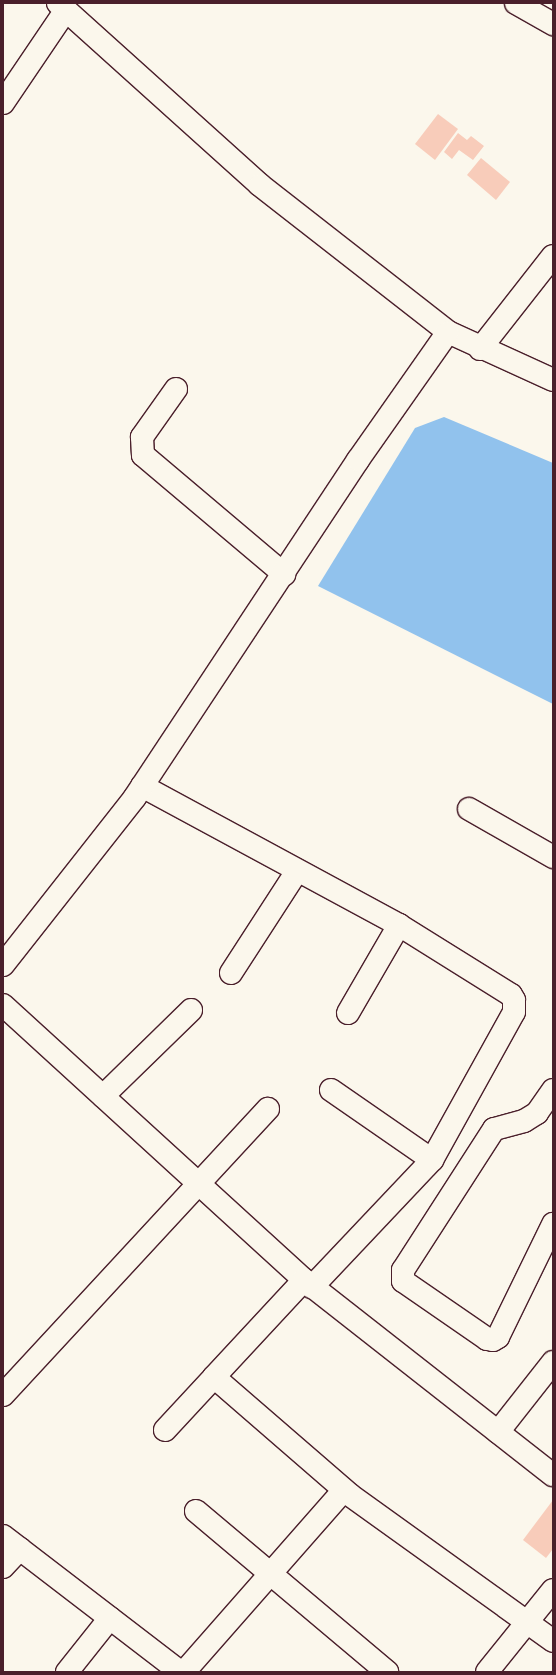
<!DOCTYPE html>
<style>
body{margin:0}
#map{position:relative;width:556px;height:1675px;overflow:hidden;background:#fbf7ec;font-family:Delius,sans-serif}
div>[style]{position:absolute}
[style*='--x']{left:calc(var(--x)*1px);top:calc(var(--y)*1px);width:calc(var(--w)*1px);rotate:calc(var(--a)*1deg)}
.water>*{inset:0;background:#91c2ed}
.building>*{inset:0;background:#f8ccba}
.roads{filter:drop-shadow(1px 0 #4a1f2b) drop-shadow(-1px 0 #4a1f2b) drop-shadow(0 1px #4a1f2b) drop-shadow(0 -1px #4a1f2b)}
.minor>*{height:22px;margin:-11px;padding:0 11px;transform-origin:11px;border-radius:11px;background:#fbf7ec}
.tertiary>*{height:22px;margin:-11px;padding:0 11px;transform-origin:11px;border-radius:11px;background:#fbf7ec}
span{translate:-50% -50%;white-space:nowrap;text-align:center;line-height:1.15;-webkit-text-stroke:3px #fbf7ec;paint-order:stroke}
.frame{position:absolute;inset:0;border:4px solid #4a1f2b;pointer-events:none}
</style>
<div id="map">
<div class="water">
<div style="clip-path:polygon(444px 417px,553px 463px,553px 704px,318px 586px,415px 428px)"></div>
</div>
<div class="building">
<div style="clip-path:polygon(438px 114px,458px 129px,435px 160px,415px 144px)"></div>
<div style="clip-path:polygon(458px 133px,467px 140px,471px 136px,484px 146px,473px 160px,459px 150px,452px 159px,444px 152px)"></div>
<div style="clip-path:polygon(481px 158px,510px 182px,496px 200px,467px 175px)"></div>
<div style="clip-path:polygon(553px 1500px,553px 1549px,546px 1558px,523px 1540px)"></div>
</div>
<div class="roads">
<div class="minor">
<div style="--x:58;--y:3;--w:272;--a:42"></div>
<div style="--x:260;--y:185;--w:239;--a:38"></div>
<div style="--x:448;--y:332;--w:115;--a:24.6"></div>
<div style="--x:3;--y:103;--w:112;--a:-55.9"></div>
<div style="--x:480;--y:349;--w:118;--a:-51.9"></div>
<div style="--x:176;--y:389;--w:59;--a:125.3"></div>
<div style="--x:142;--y:437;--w:18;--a:87"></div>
<div style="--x:143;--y:455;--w:185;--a:40.2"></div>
<div style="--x:142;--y:786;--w:292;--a:28.4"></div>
<div style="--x:399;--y:925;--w:132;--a:32"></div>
<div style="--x:511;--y:995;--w:6;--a:59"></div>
<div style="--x:514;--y:1000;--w:12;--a:90"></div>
<div style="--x:514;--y:1012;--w:169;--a:119"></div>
<div style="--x:432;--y:1160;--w:175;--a:133.4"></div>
<div style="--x:469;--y:809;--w:97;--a:29.7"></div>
<div style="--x:3;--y:965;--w:214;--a:-51.8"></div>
<div style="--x:135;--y:797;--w:404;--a:-56.5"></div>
<div style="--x:358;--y:460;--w:156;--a:-54.9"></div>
<div style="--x:231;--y:973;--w:121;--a:-57.1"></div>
<div style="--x:3;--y:1005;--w:408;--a:42.4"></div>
<div style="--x:304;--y:1280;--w:316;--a:38.1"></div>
<div style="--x:348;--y:1013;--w:102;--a:-59.9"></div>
<div style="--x:331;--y:1090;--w:123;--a:34.7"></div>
<div style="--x:553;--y:1090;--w:28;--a:125"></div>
<div style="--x:537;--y:1113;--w:15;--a:148"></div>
<div style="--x:524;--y:1121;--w:31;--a:165"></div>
<div style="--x:494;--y:1129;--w:168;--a:122.8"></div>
<div style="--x:403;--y:1270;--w:11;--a:90"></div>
<div style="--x:403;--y:1281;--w:102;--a:34.6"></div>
<div style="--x:487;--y:1339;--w:6;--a:9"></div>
<div style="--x:493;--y:1340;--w:6;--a:-31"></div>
<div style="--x:498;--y:1337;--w:126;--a:-64"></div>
<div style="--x:103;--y:1096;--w:123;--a:-44.3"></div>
<div style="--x:304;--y:1280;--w:132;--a:132.9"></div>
<div style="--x:214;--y:1377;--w:180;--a:40.9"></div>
<div style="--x:350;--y:1495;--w:250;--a:35.7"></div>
<div style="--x:3;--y:1395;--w:390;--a:-47.2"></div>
<div style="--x:165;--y:1430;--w:72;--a:-47.2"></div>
<div style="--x:498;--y:1432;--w:89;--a:-51.8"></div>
<div style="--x:196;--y:1511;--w:250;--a:40.1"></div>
<div style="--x:3;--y:1536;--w:223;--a:37.5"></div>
<div style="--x:3;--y:1567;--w:25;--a:-47"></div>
<div style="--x:67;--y:1672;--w:69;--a:-51.5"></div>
<div style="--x:184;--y:1672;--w:242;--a:-48.7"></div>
<div style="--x:487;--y:1672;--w:105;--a:-51.2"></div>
</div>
<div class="tertiary">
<div style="--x:516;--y:3;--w:43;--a:29.6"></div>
</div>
</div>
<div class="frame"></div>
</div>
